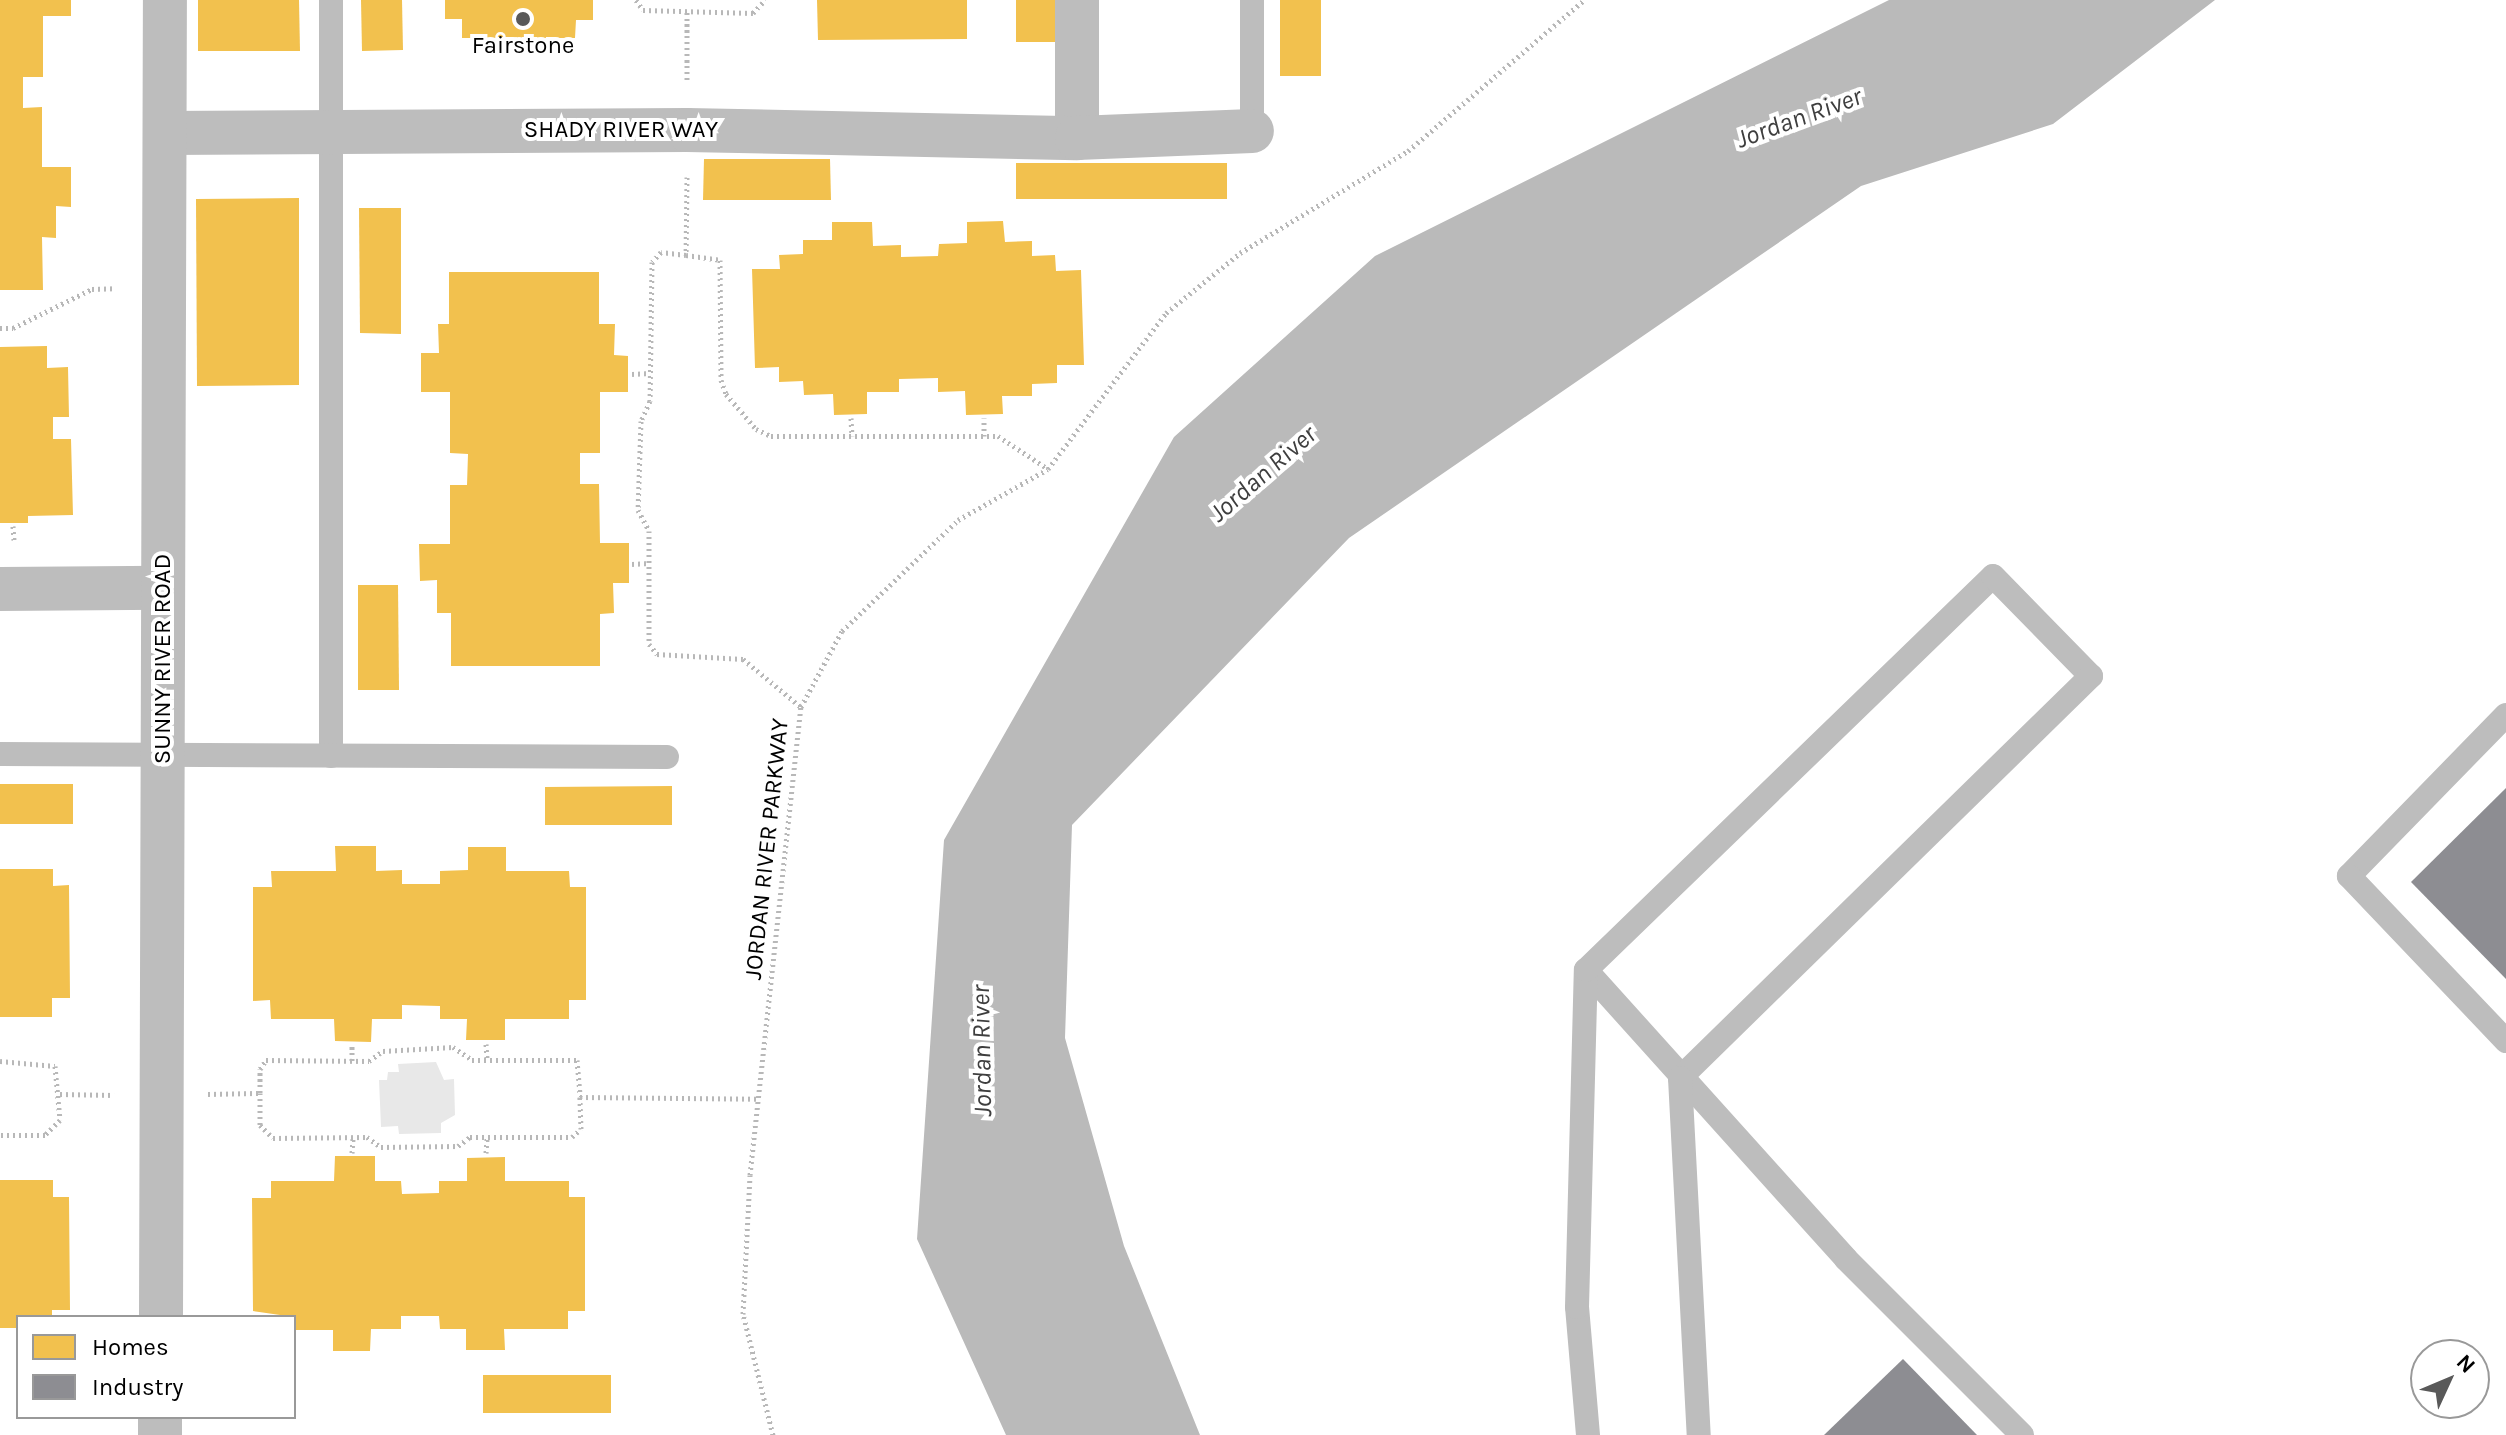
<!DOCTYPE html>
<style>
body{margin:0}
#map{position:relative;width:2506px;height:1435px;overflow:hidden;background:#fff;font-family:Karla,sans-serif}
div>[style]{position:absolute}
[style*='--x']{left:calc(var(--x)*1px);top:calc(var(--y)*1px);width:calc(var(--w)*1px);rotate:calc(var(--a)*1deg)}
.green>*{inset:0;background:#e8e8e8}
.water>*{inset:0;background:#bababa}
.homes>*{inset:0;background:#f2c14e}
.industry>*{inset:0;background:#8d8d92}
.path>*{height:5px;margin-top:-2.5px;transform-origin:0;background:repeating-linear-gradient(90deg,#b8b8b8 0 2px,transparent 0 6px)}
.lane>*{height:24px;margin:-12px;padding:0 12px;transform-origin:12px;border-radius:12px;background:#bdbdbd}
.street>*{height:44px;margin:-22px;padding:0 22px;transform-origin:22px;border-radius:22px;background:#bdbdbd}
.dots>*{width:22px;height:22px;translate:-50% -50%;box-sizing:border-box;border:4px solid #fff;border-radius:50%}
span{translate:-50% -50%;white-space:nowrap;text-align:center;line-height:1.15;-webkit-text-stroke:8px #fff;paint-order:stroke}
.poi-label{font-size:24px;color:#000}
.street-label{font-size:24px;color:#000}
.water-label{font-size:26px;color:#3e3e3e;font-style:italic}
.legend{position:absolute;left:16px;top:1315px;width:280px;height:104px;box-sizing:border-box;background:#fff;border:2px solid #999;margin:0;padding:10px 14px;list-style:none;font-size:24px;color:#000}
.legend li{display:flex;align-items:center;gap:16px;height:40px}
.legend b{width:40px;border:2px solid #999}
.north{position:absolute;left:2410px;top:1339px;width:80px;height:80px;box-sizing:border-box;background:#fff;border:2px solid #999;border-radius:50%;rotate:46deg;font-size:22px;font-weight:700;line-height:32px;text-align:center;color:#000}
.north::after{content:'';display:block;margin:auto;width:28px;height:36px;background:#595959;clip-path:polygon(50% 0,100% 100%,50% 72%,0 100%)}
</style>
<div id="map">
<div class="green">
<div style="clip-path:polygon(436px 1062px,444px 1080px,454px 1079px,455px 1115px,441px 1123px,441px 1133px,399px 1134px,398px 1126px,381px 1127px,379px 1080px,387px 1080px,388px 1072px,399px 1072px,398px 1064px)"></div>
</div>
<div class="water">
<div style="clip-path:polygon(1889px 0,2215px 0,2053px 124px,1861px 186px,1349px 538px,1072px 825px,1065px 1038px,1124px 1246px,1200px 1435px,1006px 1435px,917px 1239px,944px 840px,1174px 437px,1375px 256px)"></div>
</div>
<div class="homes">
<div style="clip-path:polygon(0 0,71px 0,71px 16px,43px 16px,43px 77px,23px 77px,23px 108px,42px 107px,42px 167px,71px 167px,71px 207px,56px 206px,56px 238px,42px 237px,43px 290px,0 290px)"></div>
<div style="clip-path:polygon(198px 0,299px 0,300px 51px,198px 51px)"></div>
<div style="clip-path:polygon(361px 0,402px 0,403px 50px,362px 51px)"></div>
<div style="clip-path:polygon(445px 0,593px 0,593px 20px,576px 20px,575px 38px,462px 38px,462px 19px,445px 19px)"></div>
<div style="clip-path:polygon(817px 0,967px 0,967px 39px,818px 40px)"></div>
<div style="clip-path:polygon(1016px 0,1055px 0,1056px 42px,1016px 42px)"></div>
<div style="clip-path:polygon(1280px 0,1321px 0,1321px 76px,1280px 76px)"></div>
<div style="clip-path:polygon(704px 159px,830px 159px,831px 200px,703px 200px)"></div>
<div style="clip-path:polygon(1016px 163px,1227px 163px,1227px 199px,1016px 199px)"></div>
<div style="clip-path:polygon(299px 198px,299px 385px,197px 386px,196px 199px)"></div>
<div style="clip-path:polygon(359px 208px,401px 208px,401px 334px,360px 333px)"></div>
<div style="clip-path:polygon(1003px 221px,1005px 242px,1032px 241px,1032px 256px,1055px 255px,1056px 271px,1081px 270px,1084px 365px,1057px 365px,1057px 383px,1032px 384px,1032px 396px,1002px 396px,1003px 414px,966px 415px,965px 391px,938px 392px,938px 378px,899px 379px,899px 392px,867px 392px,867px 414px,834px 415px,833px 394px,804px 395px,803px 381px,779px 382px,779px 367px,755px 368px,752px 269px,780px 269px,779px 255px,803px 254px,803px 240px,832px 240px,832px 222px,872px 222px,873px 246px,901px 245px,901px 257px,938px 256px,939px 244px,967px 243px,967px 222px)"></div>
<div style="clip-path:polygon(449px 272px,599px 272px,599px 324px,615px 324px,614px 355px,628px 356px,628px 392px,600px 392px,600px 453px,580px 453px,580px 484px,599px 484px,600px 543px,629px 543px,629px 583px,613px 583px,614px 613px,600px 614px,600px 666px,451px 666px,451px 613px,437px 613px,437px 580px,420px 581px,419px 544px,450px 544px,450px 485px,467px 485px,468px 454px,450px 453px,450px 392px,421px 392px,421px 353px,439px 353px,438px 324px,449px 324px)"></div>
<div style="clip-path:polygon(47px 346px,47px 368px,68px 367px,69px 417px,53px 417px,53px 439px,71px 439px,73px 515px,28px 516px,28px 523px,0 523px,0 347px)"></div>
<div style="clip-path:polygon(358px 585px,398px 585px,399px 690px,358px 690px)"></div>
<div style="clip-path:polygon(0 784px,73px 784px,73px 824px,0 824px)"></div>
<div style="clip-path:polygon(672px 786px,672px 825px,545px 825px,545px 787px)"></div>
<div style="clip-path:polygon(335px 846px,376px 846px,376px 871px,402px 870px,402px 884px,440px 884px,440px 871px,468px 870px,468px 847px,506px 847px,506px 871px,569px 871px,570px 887px,586px 887px,586px 1000px,569px 1000px,569px 1019px,505px 1019px,505px 1040px,466px 1040px,467px 1019px,440px 1019px,440px 1006px,402px 1005px,402px 1019px,372px 1019px,371px 1042px,335px 1041px,334px 1019px,271px 1019px,270px 1000px,253px 1001px,253px 887px,272px 887px,271px 871px,336px 871px)"></div>
<div style="clip-path:polygon(0 869px,53px 869px,53px 886px,69px 885px,70px 998px,52px 998px,52px 1017px,0 1017px)"></div>
<div style="clip-path:polygon(335px 1156px,375px 1156px,375px 1181px,401px 1181px,402px 1194px,439px 1193px,439px 1181px,467px 1181px,467px 1158px,505px 1157px,505px 1181px,569px 1181px,569px 1197px,585px 1197px,585px 1311px,568px 1311px,568px 1329px,504px 1329px,505px 1350px,466px 1350px,466px 1329px,440px 1329px,439px 1316px,401px 1316px,401px 1329px,371px 1329px,370px 1351px,333px 1351px,333px 1330px,294px 1330px,294px 1317px,253px 1311px,252px 1198px,271px 1198px,271px 1181px,334px 1181px)"></div>
<div style="clip-path:polygon(0 1180px,53px 1180px,53px 1197px,69px 1197px,70px 1310px,52px 1310px,52px 1317px,18px 1317px,18px 1328px,0 1328px)"></div>
<div style="clip-path:polygon(483px 1375px,611px 1375px,611px 1413px,483px 1413px)"></div>
</div>
<div class="industry">
<div style="clip-path:polygon(2506px 788px,2506px 979px,2411px 882px)"></div>
<div style="clip-path:polygon(1903px 1359px,1977px 1435px,1824px 1435px)"></div>
</div>
<div class="path">
<div style="--x:636;--y:0;--w:12;--a:55"></div>
<div style="--x:643;--y:10;--w:110;--a:1.6"></div>
<div style="--x:753;--y:13;--w:18;--a:-47"></div>
<div style="--x:687;--y:12;--w:71;--a:90"></div>
<div style="--x:687;--y:177;--w:78;--a:90.7"></div>
<div style="--x:686;--y:255;--w:25;--a:-173"></div>
<div style="--x:661;--y:252;--w:13;--a:132"></div>
<div style="--x:652;--y:262;--w:139;--a:90.8"></div>
<div style="--x:650;--y:401;--w:22;--a:114"></div>
<div style="--x:641;--y:421;--w:89;--a:91.9"></div>
<div style="--x:638;--y:510;--w:24;--a:62"></div>
<div style="--x:649;--y:531;--w:113;--a:90"></div>
<div style="--x:649;--y:644;--w:13;--a:51"></div>
<div style="--x:657;--y:654;--w:86;--a:3.3"></div>
<div style="--x:743;--y:659;--w:75;--a:39.6"></div>
<div style="--x:686;--y:255;--w:34;--a:8"></div>
<div style="--x:720;--y:260;--w:120;--a:89.5"></div>
<div style="--x:721;--y:380;--w:15;--a:70"></div>
<div style="--x:726;--y:394;--w:46;--a:49.4"></div>
<div style="--x:756;--y:429;--w:17;--a:25"></div>
<div style="--x:771;--y:436;--w:227;--a:0"></div>
<div style="--x:998;--y:436;--w:60;--a:33.4"></div>
<div style="--x:0;--y:328;--w:13;--a:0"></div>
<div style="--x:13;--y:328;--w:88;--a:-26.3"></div>
<div style="--x:92;--y:289;--w:23;--a:-2"></div>
<div style="--x:632;--y:374;--w:18;--a:-3"></div>
<div style="--x:851;--y:418;--w:18;--a:87"></div>
<div style="--x:984;--y:436;--w:18;--a:-90"></div>
<div style="--x:13;--y:526;--w:14;--a:86"></div>
<div style="--x:632;--y:564;--w:17;--a:-3"></div>
<div style="--x:486;--y:1044;--w:15;--a:86"></div>
<div style="--x:0;--y:1061;--w:55;--a:5.2"></div>
<div style="--x:55;--y:1066;--w:54;--a:84.7"></div>
<div style="--x:60;--y:1120;--w:21;--a:135"></div>
<div style="--x:45;--y:1135;--w:45;--a:180"></div>
<div style="--x:352;--y:1061;--w:17;--a:-90"></div>
<div style="--x:260;--y:1093;--w:32;--a:90"></div>
<div style="--x:260;--y:1125;--w:18;--a:45"></div>
<div style="--x:273;--y:1138;--w:94;--a:-0.6"></div>
<div style="--x:367;--y:1137;--w:17;--a:36"></div>
<div style="--x:381;--y:1147;--w:77;--a:-0.7"></div>
<div style="--x:458;--y:1146;--w:15;--a:-37"></div>
<div style="--x:470;--y:1137;--w:102;--a:0"></div>
<div style="--x:572;--y:1137;--w:12;--a:-42"></div>
<div style="--x:581;--y:1129;--w:32;--a:-92"></div>
<div style="--x:60;--y:1094;--w:54;--a:1.1"></div>
<div style="--x:208;--y:1094;--w:52;--a:-1.1"></div>
<div style="--x:260;--y:1093;--w:24;--a:-90"></div>
<div style="--x:260;--y:1069;--w:11;--a:-56"></div>
<div style="--x:266;--y:1060;--w:103;--a:0.6"></div>
<div style="--x:369;--y:1061;--w:17;--a:-36"></div>
<div style="--x:383;--y:1051;--w:70;--a:-3.3"></div>
<div style="--x:453;--y:1047;--w:23;--a:34"></div>
<div style="--x:472;--y:1060;--w:105;--a:0"></div>
<div style="--x:577;--y:1060;--w:37;--a:85"></div>
<div style="--x:580;--y:1097;--w:178;--a:0.6"></div>
<div style="--x:352;--y:1153;--w:15;--a:-86"></div>
<div style="--x:486;--y:1153;--w:16;--a:-86"></div>
<div style="--x:773;--y:1435;--w:125;--a:-103.9"></div>
<div style="--x:743;--y:1314;--w:139;--a:-87.1"></div>
<div style="--x:750;--y:1175;--w:471;--a:-83.8"></div>
<div style="--x:801;--y:707;--w:86;--a:-61.7"></div>
<div style="--x:842;--y:631;--w:161;--a:-43.7"></div>
<div style="--x:958;--y:520;--w:103;--a:-29.5"></div>
<div style="--x:1048;--y:469;--w:196;--a:-52.9"></div>
<div style="--x:1166;--y:313;--w:95;--a:-39"></div>
<div style="--x:1240;--y:253;--w:197;--a:-31.3"></div>
<div style="--x:1408;--y:151;--w:232;--a:-40.6"></div>
</div>
<div class="lane">
<div style="--x:331;--y:0;--w:756;--a:90"></div>
<div style="--x:1252;--y:131;--w:131;--a:-90"></div>
<div style="--x:2506;--y:715;--w:225;--a:134.3"></div>
<div style="--x:2349;--y:876;--w:228;--a:46.4"></div>
<div style="--x:0;--y:754;--w:667;--a:0.26"></div>
<div style="--x:1586;--y:970;--w:389;--a:48"></div>
<div style="--x:1846;--y:1259;--w:249;--a:45"></div>
<div style="--x:1588;--y:1435;--w:128;--a:-94.9"></div>
<div style="--x:1577;--y:1307;--w:337;--a:-88.5"></div>
<div style="--x:1586;--y:970;--w:566;--a:-44.07"></div>
<div style="--x:1993;--y:576;--w:140;--a:45.6"></div>
<div style="--x:2091;--y:676;--w:575;--a:135.63"></div>
<div style="--x:1680;--y:1078;--w:358;--a:87"></div>
</div>
<div class="street">
<div style="--x:1077;--y:0;--w:138;--a:90"></div>
<div style="--x:165;--y:133;--w:522;--a:-0.33"></div>
<div style="--x:687;--y:130;--w:390;--a:1.2"></div>
<div style="--x:1077;--y:138;--w:175;--a:-2.3"></div>
<div style="--x:0;--y:589;--w:163;--a:-0.4"></div>
<div style="--x:161;--y:1317;--w:1317;--a:-89.83"></div>
<div style="--x:160;--y:1435;--w:18;--a:-90"></div>
</div>
<div class="dots">
<div style="left:523px;top:19px;background:#595959"></div>
</div>
<div class="poi-label">
<span style="left:523px;top:46px">Fairstone</span>
</div>
<div class="street-label">
<span style="left:621px;top:130px">SHADY RIVER WAY</span>
<span style="left:163px;top:659px;rotate:-90deg">SUNNY RIVER ROAD</span>
<span style="left:767px;top:849px;rotate:-84deg">JORDAN RIVER PARKWAY</span>
</div>
<div class="water-label">
<span style="left:1799px;top:118px;rotate:-20deg">Jordan River</span>
<span style="left:1263px;top:474px;rotate:-41deg">Jordan River</span>
<span style="left:982px;top:1051px;rotate:-91deg">Jordan River</span>
</div>
<ul class="legend">
<li><b style="height:22px;background:#f2c14e"></b>Homes</li>
<li><b style="height:22px;background:#8d8d92"></b>Industry</li>
</ul>
<div class="north">N</div>
</div>
